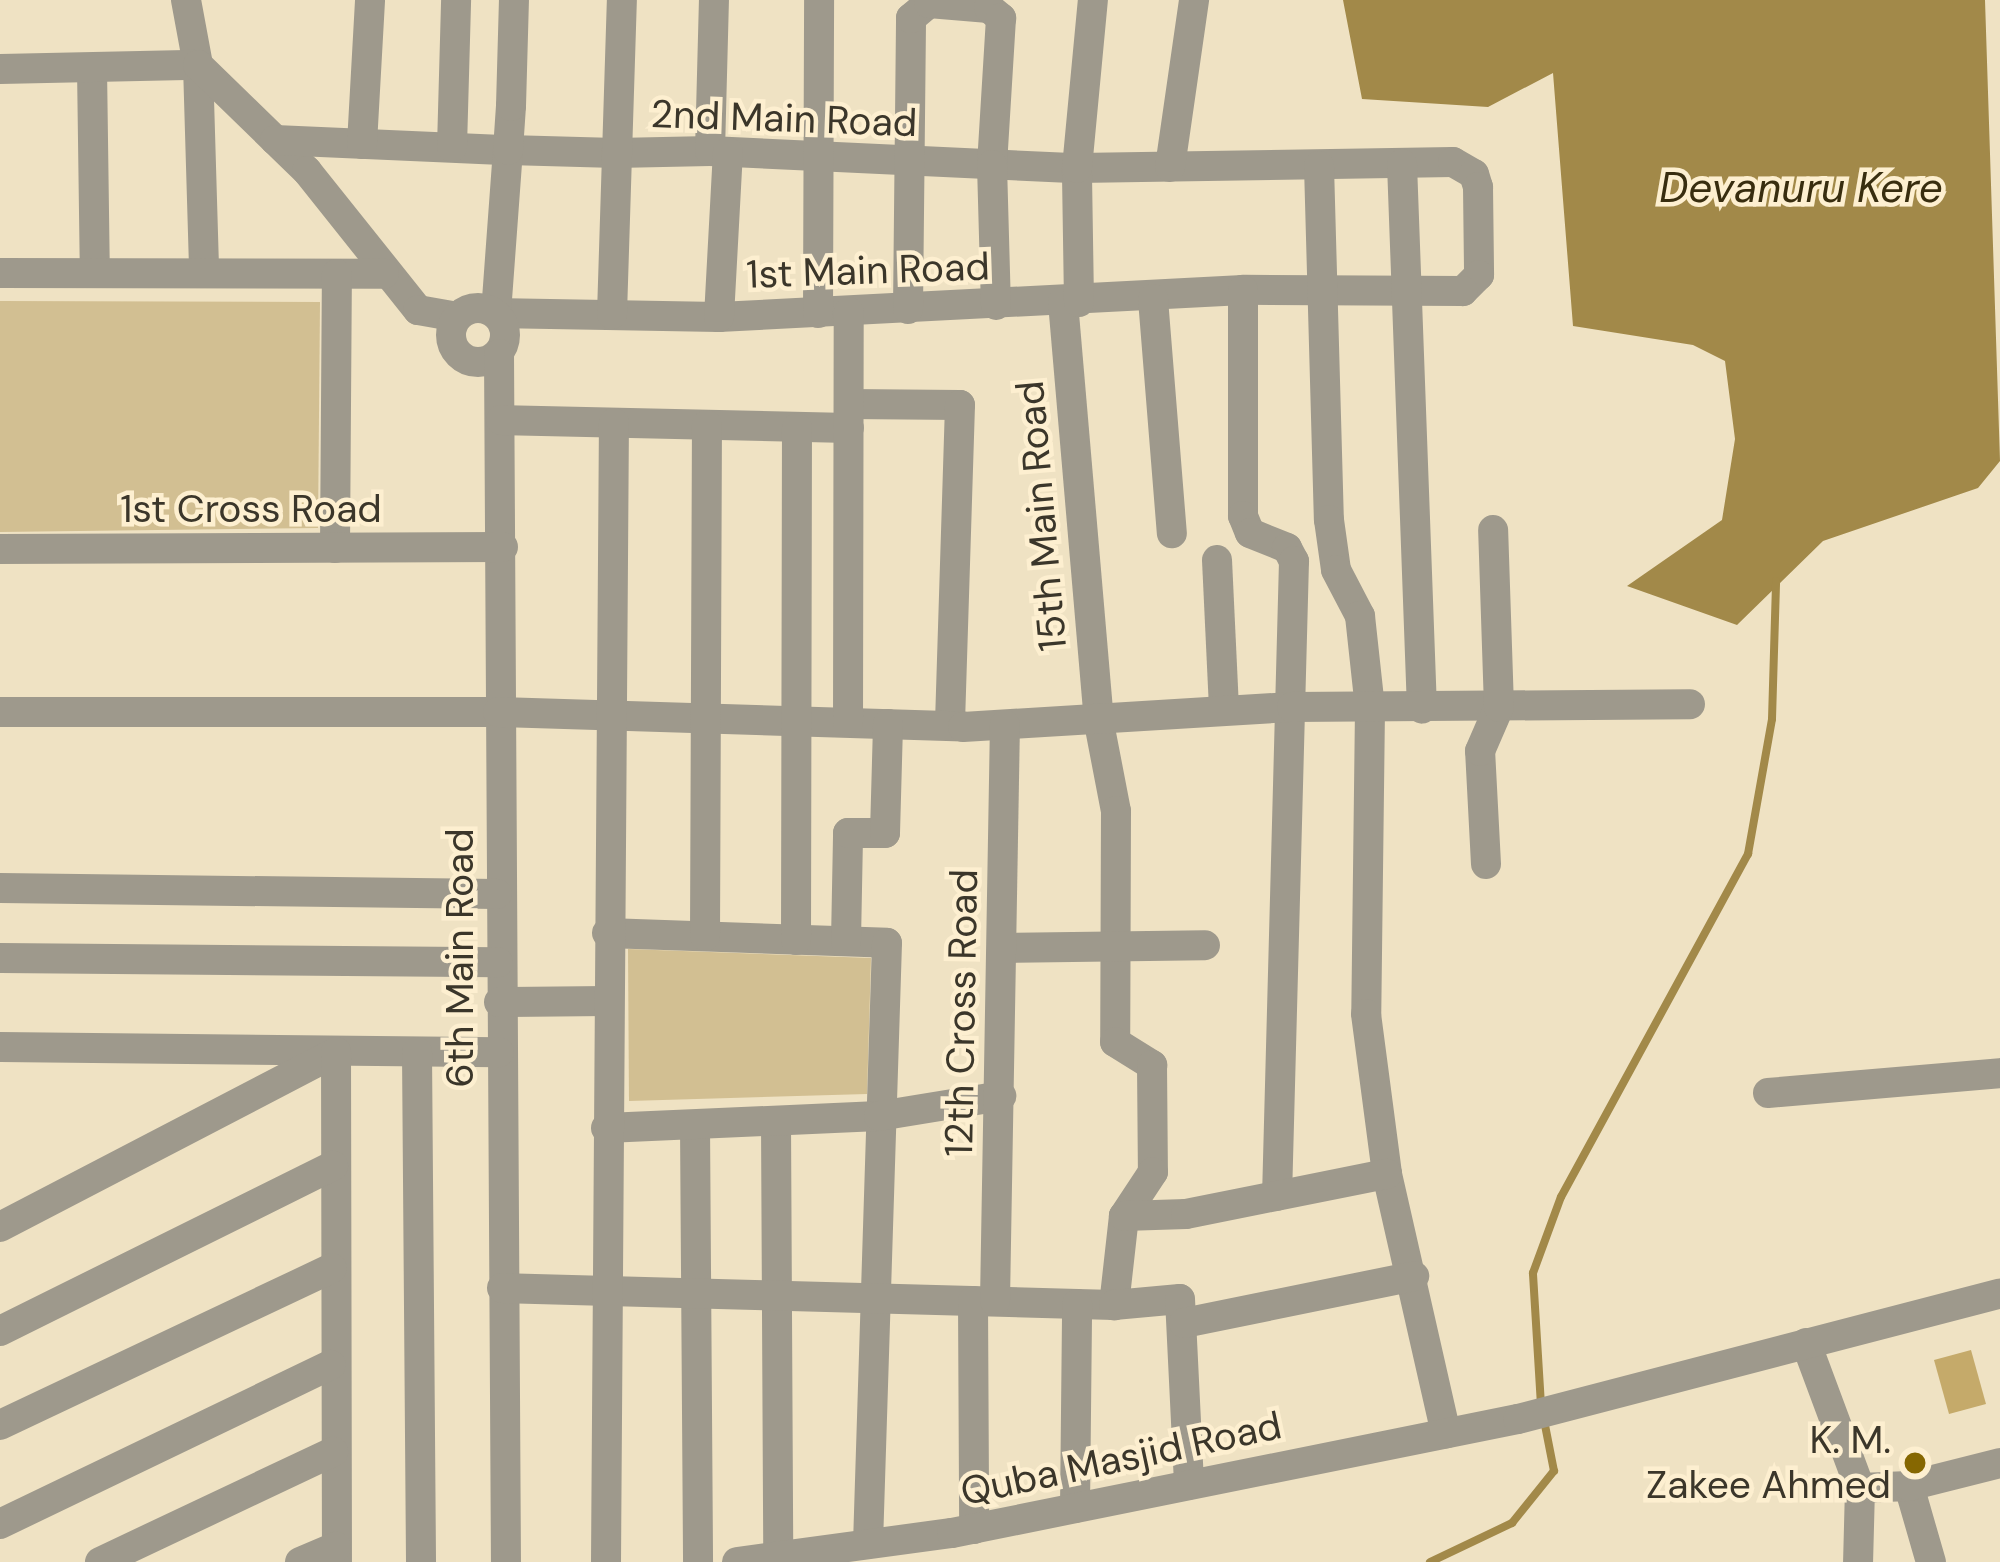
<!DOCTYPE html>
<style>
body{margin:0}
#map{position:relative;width:2000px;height:1562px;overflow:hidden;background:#efe2c3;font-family:"DM Sans",sans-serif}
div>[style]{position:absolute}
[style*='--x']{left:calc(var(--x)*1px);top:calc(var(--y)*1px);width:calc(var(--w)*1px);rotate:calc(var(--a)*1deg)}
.green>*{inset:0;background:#d2bf92}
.water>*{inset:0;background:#a28949}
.stream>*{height:8px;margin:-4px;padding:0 4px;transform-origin:4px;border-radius:4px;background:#a28949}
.building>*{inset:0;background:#c5aa6a}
.minor>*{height:30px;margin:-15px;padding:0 15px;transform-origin:15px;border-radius:15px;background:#9e998c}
.minor>.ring{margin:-15px;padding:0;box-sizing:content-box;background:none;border:30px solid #9e998c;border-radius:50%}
.dots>*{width:33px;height:33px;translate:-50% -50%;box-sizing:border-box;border:6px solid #fdefd0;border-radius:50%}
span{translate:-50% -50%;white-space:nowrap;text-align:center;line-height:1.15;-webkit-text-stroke:9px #fdefd0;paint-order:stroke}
.street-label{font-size:39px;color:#3b362a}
.poi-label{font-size:39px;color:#3b362a}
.right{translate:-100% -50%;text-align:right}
.water-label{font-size:42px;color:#382d0f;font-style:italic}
</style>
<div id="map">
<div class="green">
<div style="clip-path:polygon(0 301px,320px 302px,318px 528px,0 532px)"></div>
<div style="clip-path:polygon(628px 949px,871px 958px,867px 1094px,629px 1101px)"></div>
</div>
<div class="water">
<div style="clip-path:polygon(1343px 0,1985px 0,2000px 461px,1978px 488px,1823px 541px,1737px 625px,1627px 586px,1722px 520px,1735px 439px,1725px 361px,1693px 345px,1573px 326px,1553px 73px,1488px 107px,1362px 99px)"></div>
</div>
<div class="stream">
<div style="--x:1541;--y:1405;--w:132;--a:-93.5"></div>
<div style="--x:1533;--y:1273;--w:81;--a:-69.8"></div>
<div style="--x:1561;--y:1197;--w:391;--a:-61.4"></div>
<div style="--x:1748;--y:854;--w:137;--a:-79.9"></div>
<div style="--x:1772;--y:719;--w:138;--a:-88.3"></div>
<div style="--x:1430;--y:1562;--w:91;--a:-25.4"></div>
<div style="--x:1512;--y:1523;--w:67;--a:-51.1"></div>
<div style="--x:1554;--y:1471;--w:52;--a:-101.1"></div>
</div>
<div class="building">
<div style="clip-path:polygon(1971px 1350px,1986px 1404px,1949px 1414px,1934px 1360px)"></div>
</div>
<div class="minor">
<div style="--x:186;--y:0;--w:66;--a:79.5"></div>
<div style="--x:198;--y:65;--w:207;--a:88.3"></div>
<div style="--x:92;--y:68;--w:205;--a:89.2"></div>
<div style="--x:0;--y:69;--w:198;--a:-1.2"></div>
<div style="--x:198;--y:65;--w:152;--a:44.2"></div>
<div style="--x:307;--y:171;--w:178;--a:51.4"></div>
<div style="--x:418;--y:310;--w:39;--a:10"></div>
<div style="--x:275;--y:140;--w:233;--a:2.5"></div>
<div style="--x:508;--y:150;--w:108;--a:1.6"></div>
<div style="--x:616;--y:153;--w:94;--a:-1.2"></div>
<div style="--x:710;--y:151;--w:367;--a:2.7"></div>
<div style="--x:1077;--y:168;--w:376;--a:-0.9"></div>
<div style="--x:1453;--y:162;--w:24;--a:30"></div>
<div style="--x:1474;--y:174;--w:14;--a:73"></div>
<div style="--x:1478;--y:187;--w:88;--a:89.3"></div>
<div style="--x:1479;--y:275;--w:23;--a:135"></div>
<div style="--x:1463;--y:291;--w:220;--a:-179.7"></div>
<div style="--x:1243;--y:290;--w:525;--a:177.05"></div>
<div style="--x:719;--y:317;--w:223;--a:-179"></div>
<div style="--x:496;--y:313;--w:163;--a:-85.8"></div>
<div style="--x:508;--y:150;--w:44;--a:-86.1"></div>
<div style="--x:511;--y:106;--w:106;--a:-88.4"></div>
<div style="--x:362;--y:144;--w:144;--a:-86.8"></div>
<div style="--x:452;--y:147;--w:147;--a:-88.4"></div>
<div style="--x:710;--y:151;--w:151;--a:-88.5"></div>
<div style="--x:1402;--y:164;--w:545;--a:87.9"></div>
<div style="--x:1319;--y:166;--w:354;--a:88.4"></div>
<div style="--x:1329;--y:520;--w:50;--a:82"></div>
<div style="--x:1336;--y:570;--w:52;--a:62.4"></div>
<div style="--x:1360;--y:616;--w:93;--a:83.8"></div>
<div style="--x:1370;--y:708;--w:306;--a:90.7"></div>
<div style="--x:1366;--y:1014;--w:161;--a:82.5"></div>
<div style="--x:1387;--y:1174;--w:266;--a:77.2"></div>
<div style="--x:1170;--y:167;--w:169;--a:-81.8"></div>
<div style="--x:0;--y:273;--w:384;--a:0.1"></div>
<div style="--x:1243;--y:290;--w:226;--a:90"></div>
<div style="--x:1243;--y:516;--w:18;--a:68"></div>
<div style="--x:1250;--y:533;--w:40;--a:22"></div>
<div style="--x:1287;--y:548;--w:15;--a:62"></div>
<div style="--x:1294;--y:561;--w:635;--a:91.53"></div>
<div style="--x:1153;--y:299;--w:235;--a:85.4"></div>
<div style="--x:1063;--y:302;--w:423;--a:85.1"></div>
<div style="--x:1099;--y:723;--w:90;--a:79.1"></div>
<div style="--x:1116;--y:811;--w:231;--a:90.2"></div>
<div style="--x:1115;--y:1042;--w:44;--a:31.9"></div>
<div style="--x:1152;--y:1065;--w:107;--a:89.5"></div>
<div style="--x:1153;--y:1172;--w:53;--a:123.4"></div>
<div style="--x:1124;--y:1216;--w:90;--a:96.4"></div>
<div style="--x:1079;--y:302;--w:134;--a:-90.9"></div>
<div style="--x:1077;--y:168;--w:169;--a:-84.6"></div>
<div class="ring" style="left:451px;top:308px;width:24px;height:24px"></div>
<div style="--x:908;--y:309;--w:291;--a:-89.4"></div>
<div style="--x:911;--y:18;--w:23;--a:-40"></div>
<div style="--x:929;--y:3;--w:60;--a:4.8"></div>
<div style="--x:989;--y:8;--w:16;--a:40"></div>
<div style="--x:1001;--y:18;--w:147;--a:93.5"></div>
<div style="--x:992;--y:165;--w:140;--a:88.4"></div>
<div style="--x:818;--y:313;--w:313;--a:-89.8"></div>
<div style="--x:612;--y:314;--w:314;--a:-88.2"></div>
<div style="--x:719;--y:317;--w:165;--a:-86.9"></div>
<div style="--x:499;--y:354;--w:1208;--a:89.67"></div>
<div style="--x:849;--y:404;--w:111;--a:0.5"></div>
<div style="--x:960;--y:405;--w:319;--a:91.8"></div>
<div style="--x:501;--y:420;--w:348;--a:1.3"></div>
<div style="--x:335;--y:548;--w:274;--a:-89.6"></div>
<div style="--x:0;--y:549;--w:503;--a:-0.23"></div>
<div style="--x:1217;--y:560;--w:150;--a:87.3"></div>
<div style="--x:0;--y:712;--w:498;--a:0"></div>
<div style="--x:498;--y:712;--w:465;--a:1.8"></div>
<div style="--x:963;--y:727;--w:330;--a:-3.5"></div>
<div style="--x:1292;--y:707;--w:398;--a:-0.4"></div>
<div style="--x:848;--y:722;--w:410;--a:-89.9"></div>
<div style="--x:1486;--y:864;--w:113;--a:-93"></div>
<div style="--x:1480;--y:751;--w:48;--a:-66.6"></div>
<div style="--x:1499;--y:707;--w:177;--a:-91.9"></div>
<div style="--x:0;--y:888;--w:497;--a:0.7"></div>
<div style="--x:607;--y:933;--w:280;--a:2"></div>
<div style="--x:887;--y:943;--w:601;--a:91.81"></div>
<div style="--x:705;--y:936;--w:511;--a:-89.78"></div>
<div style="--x:796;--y:940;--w:512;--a:-89.89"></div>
<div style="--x:846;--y:941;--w:108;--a:-88.9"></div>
<div style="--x:848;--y:833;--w:37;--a:0"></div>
<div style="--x:885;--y:833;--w:109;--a:-88.4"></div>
<div style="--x:1002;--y:948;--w:203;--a:-0.8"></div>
<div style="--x:0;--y:958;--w:498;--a:0.5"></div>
<div style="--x:499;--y:1002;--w:108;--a:-0.5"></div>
<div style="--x:0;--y:1047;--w:499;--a:0.6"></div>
<div style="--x:417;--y:1052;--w:510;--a:89.55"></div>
<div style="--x:1768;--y:1093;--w:233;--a:-4.9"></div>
<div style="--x:776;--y:1122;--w:434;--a:89.7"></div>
<div style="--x:695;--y:1125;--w:437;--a:89.6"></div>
<div style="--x:606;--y:1128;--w:273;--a:-2.5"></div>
<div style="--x:879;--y:1116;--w:124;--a:-9.3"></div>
<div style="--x:1124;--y:1216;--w:62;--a:-1.8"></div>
<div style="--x:1186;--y:1214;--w:205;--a:-11.3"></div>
<div style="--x:0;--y:1227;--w:379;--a:-27.5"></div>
<div style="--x:336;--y:1052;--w:510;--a:89.89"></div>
<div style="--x:502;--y:1288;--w:612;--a:1.59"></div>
<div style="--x:1114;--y:1305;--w:66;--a:-5.2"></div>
<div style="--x:1180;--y:1299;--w:186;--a:87.2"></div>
<div style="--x:973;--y:1301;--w:228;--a:89.7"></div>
<div style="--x:995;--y:1301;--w:576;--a:-89.01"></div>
<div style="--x:1184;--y:1323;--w:235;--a:-11.5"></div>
<div style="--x:0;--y:1331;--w:372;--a:-26.4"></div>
<div style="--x:1806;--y:1343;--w:155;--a:69.6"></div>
<div style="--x:1860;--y:1488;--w:74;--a:91.5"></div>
<div style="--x:0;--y:1425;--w:367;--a:-25.3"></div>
<div style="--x:1909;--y:1486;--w:79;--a:73.9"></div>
<div style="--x:1860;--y:1488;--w:49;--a:-2.3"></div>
<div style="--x:1909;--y:1486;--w:94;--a:-14.2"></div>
<div style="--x:1075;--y:1508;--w:204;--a:-89.4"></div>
<div style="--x:0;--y:1524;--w:367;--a:-25.7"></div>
<div style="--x:100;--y:1562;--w:258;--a:-25.3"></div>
<div style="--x:300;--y:1562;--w:39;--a:-23"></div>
<div style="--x:606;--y:1562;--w:1139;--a:-89.6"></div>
<div style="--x:737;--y:1562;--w:217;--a:-7.7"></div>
<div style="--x:952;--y:1533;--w:577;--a:-11.39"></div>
<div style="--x:1518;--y:1419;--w:498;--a:-14.6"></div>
</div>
<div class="dots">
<div style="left:1915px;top:1463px;background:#866701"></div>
</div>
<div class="street-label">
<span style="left:784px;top:119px;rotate:2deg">2nd Main Road</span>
<span style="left:868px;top:271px;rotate:-2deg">1st Main Road</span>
<span style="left:251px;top:509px">1st Cross Road</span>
<span style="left:1042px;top:516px;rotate:-95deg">15th Main Road</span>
<span style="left:460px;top:958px;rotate:-90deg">6th Main Road</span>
<span style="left:962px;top:1013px;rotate:-89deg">12th Cross Road</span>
<span style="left:1121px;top:1459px;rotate:-12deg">Quba Masjid Road</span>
</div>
<div class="poi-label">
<span class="right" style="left:1891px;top:1463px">K. M.<br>Zakee Ahmed</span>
</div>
<div class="water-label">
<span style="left:1801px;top:188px">Devanuru Kere</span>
</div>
</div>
